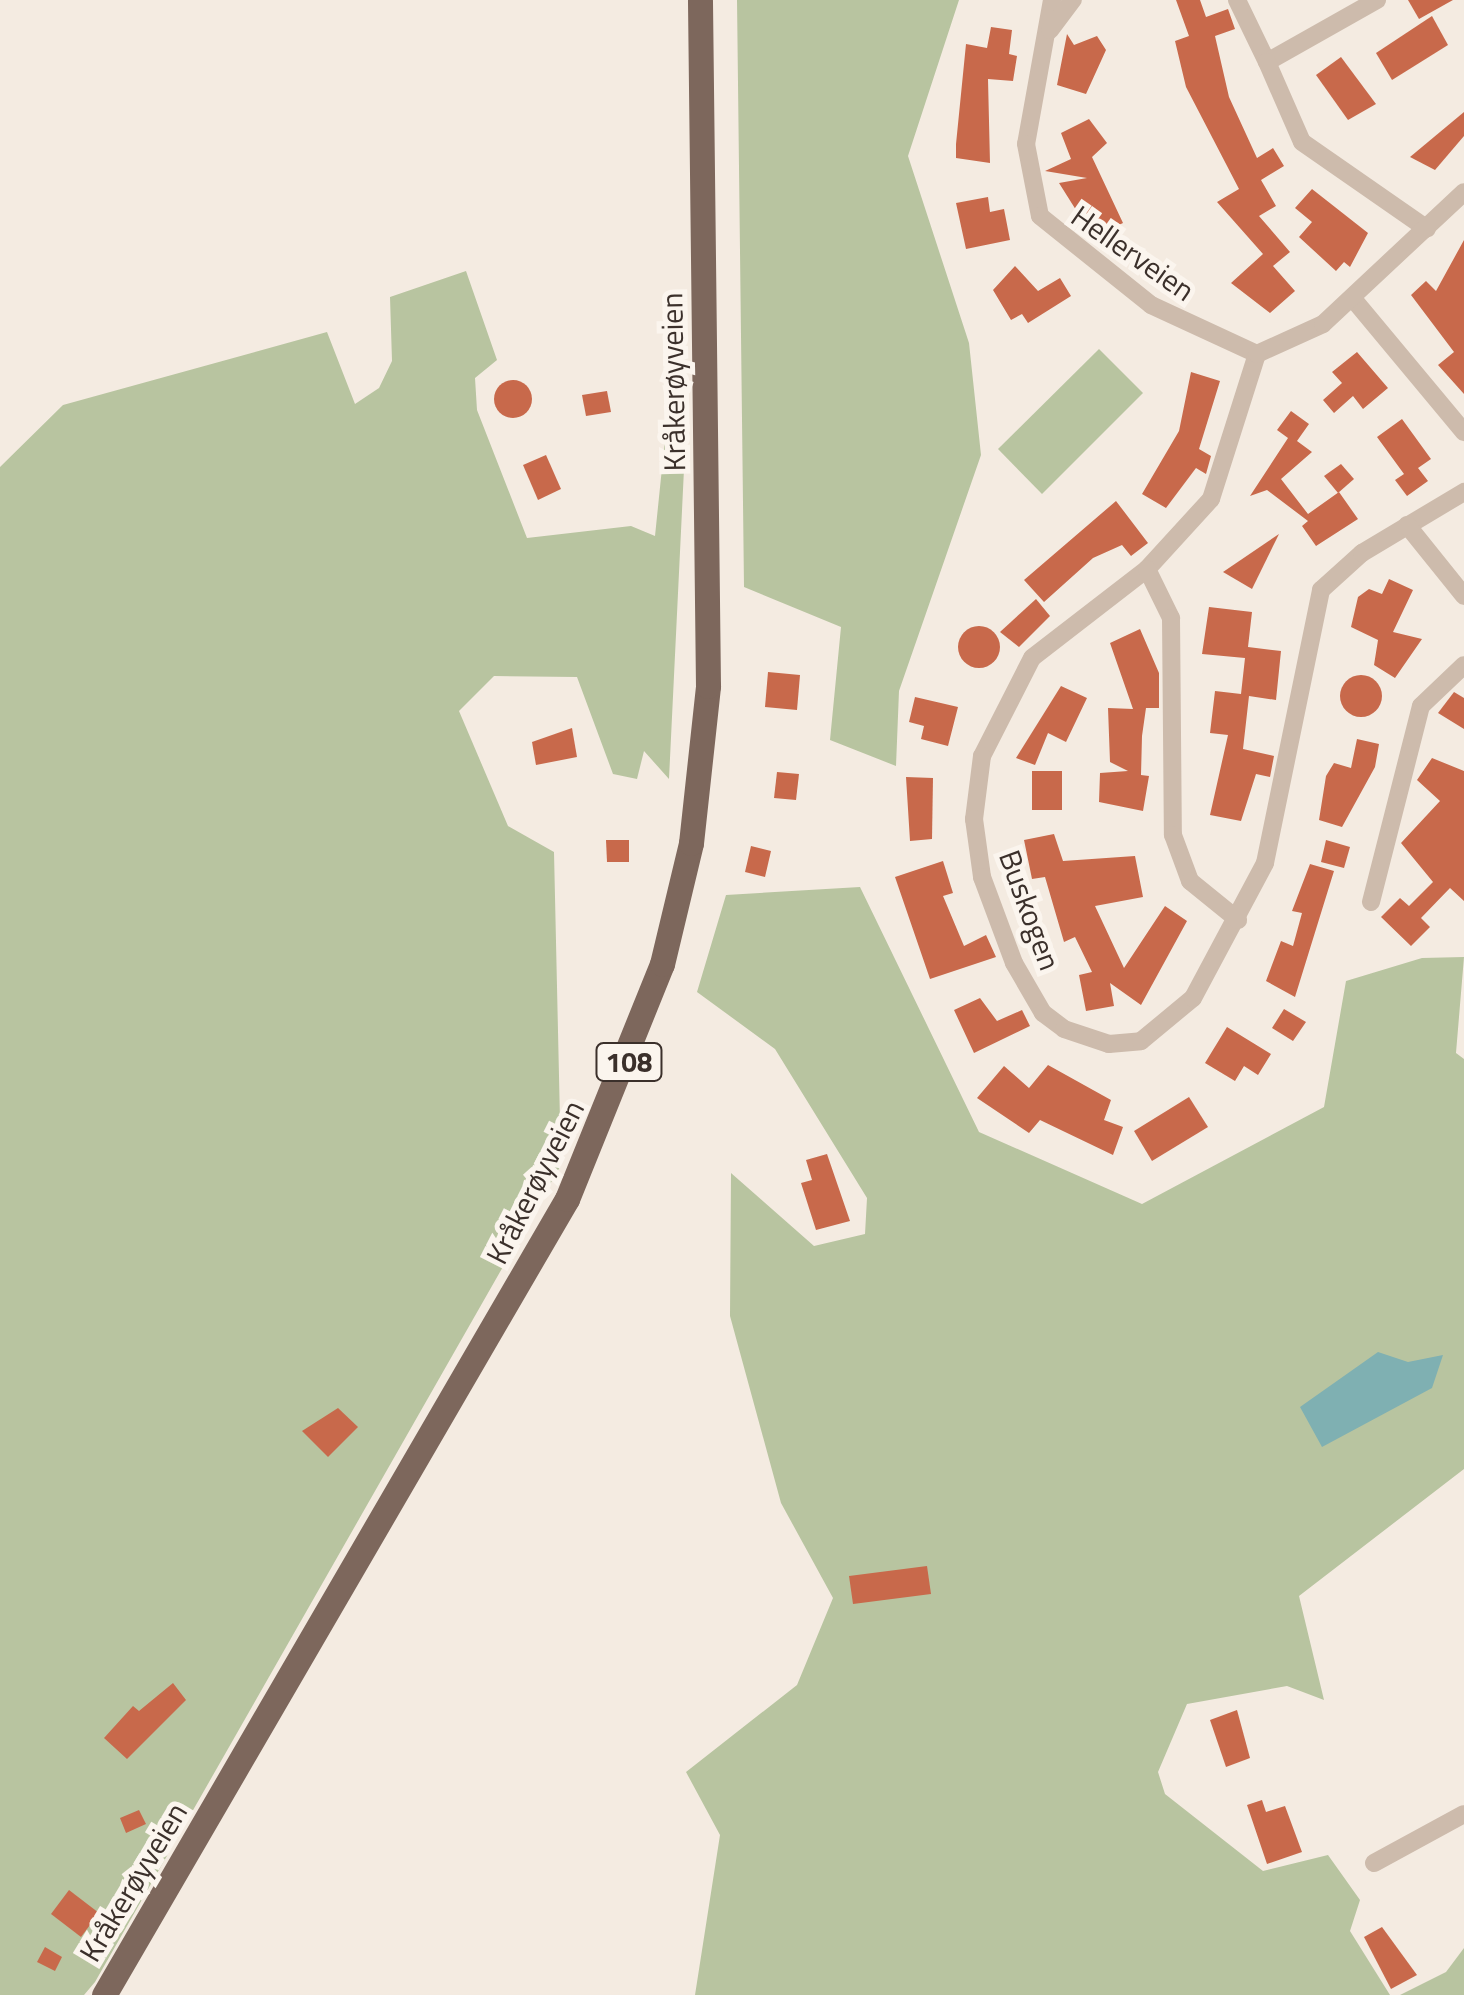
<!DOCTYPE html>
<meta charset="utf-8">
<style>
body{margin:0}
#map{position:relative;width:1464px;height:1995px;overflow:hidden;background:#f4ebe1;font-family:"Titillium Web",sans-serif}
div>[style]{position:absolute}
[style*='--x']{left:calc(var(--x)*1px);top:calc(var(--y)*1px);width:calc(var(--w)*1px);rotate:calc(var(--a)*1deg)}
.green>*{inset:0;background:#b8c4a0}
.water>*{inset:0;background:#7fb0b2}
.building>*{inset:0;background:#c8694b}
.round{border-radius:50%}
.street>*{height:18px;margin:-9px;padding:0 9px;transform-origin:9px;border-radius:9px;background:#cdbbac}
.primary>*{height:25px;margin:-12.5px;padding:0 12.5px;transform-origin:12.5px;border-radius:12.5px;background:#7d675c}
span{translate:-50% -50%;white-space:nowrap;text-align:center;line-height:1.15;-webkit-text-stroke:10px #fbf5ee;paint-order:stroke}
.shield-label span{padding:2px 8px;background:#fbf5ee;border:2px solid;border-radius:8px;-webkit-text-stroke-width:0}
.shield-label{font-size:28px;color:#3b302b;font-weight:700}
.street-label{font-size:30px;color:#3b302b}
</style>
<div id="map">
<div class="green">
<div style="clip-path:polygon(737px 0,959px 0,908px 156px,969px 343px,981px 455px,899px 691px,896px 766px,830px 740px,841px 627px,744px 587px)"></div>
<div style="clip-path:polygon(466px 271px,497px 360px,475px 378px,477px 410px,527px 538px,631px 526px,655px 536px,666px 429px,686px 428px,669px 779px,644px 751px,637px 779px,613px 774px,577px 677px,494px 676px,459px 711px,508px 826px,554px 852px,561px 1165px,95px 1982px,84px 1995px,0 1995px,0 467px,63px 405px,327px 332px,355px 404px,379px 388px,392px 361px,390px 297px)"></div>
<div style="clip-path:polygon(1099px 349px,1143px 393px,1042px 494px,998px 449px)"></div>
<div style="clip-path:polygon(860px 887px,979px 1132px,1142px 1204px,1324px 1107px,1346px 981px,1422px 958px,1464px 957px,1456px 1053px,1464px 1059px,1464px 1469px,1299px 1596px,1324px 1700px,1287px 1686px,1187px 1704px,1158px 1772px,1165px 1794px,1263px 1871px,1328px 1855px,1360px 1900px,1350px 1931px,1390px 1995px,695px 1995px,720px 1835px,686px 1772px,797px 1685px,833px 1598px,781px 1503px,730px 1316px,731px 1173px,814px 1246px,865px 1234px,867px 1198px,775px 1049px,697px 992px,726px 895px)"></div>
<div style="clip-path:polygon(1464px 1948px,1464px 1995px,1400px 1995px,1446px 1972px)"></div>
</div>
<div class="water">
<div style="clip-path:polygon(1378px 1352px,1408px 1362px,1443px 1355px,1432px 1388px,1322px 1447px,1300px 1407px)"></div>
</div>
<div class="building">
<div style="clip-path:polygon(1176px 0,1200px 0,1206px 17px,1228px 9px,1235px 29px,1215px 36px,1229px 97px,1257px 158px,1273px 148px,1284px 166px,1261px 180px,1276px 206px,1259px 216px,1290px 252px,1273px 266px,1295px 291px,1270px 313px,1231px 283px,1263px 254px,1217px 202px,1239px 189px,1186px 87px,1175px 41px,1189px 36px)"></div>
<div style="clip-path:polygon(1408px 0,1453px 0,1419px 19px)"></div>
<div style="clip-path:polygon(1432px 16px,1448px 45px,1392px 80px,1376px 53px)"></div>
<div style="clip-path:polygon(991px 27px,1012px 30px,1009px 54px,1017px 56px,1013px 81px,988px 79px,990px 163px,956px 158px,956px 144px,966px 44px,987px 48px)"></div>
<div style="clip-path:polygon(1067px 34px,1074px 45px,1097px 36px,1106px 50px,1086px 94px,1057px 85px)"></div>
<div style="clip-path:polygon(1341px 57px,1376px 104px,1348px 120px,1316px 75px)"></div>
<div style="clip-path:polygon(1464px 112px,1464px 136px,1435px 170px,1410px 157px)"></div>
<div style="clip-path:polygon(1089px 119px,1107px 143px,1092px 157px,1123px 223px,1093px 237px,1059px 183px,1087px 178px,1045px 171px,1071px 159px,1061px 133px)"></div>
<div style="clip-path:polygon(1312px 189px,1368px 233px,1350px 267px,1344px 262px,1336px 271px,1299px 237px,1312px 222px,1295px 208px)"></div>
<div style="clip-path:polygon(988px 197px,990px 212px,1004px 209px,1010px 240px,966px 249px,956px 203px)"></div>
<div style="clip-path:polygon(1464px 240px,1464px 394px,1438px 365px,1454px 352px,1411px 295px,1426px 281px,1436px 291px)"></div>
<div style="clip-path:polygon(1015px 266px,1038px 291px,1060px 278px,1071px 296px,1028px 323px,1022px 314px,1011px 320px,993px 290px)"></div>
<div style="clip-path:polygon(1357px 352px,1388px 388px,1363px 409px,1353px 396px,1334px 413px,1323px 400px,1342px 383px,1332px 372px)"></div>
<div style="clip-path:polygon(1191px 372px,1220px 381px,1199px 449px,1211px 456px,1206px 474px,1196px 468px,1166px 508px,1142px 494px,1179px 431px)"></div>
<div class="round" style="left:494px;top:380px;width:38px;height:38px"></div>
<div style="clip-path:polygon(607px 391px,611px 412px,586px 416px,582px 395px)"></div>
<div style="clip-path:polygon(1291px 411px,1309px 424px,1297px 441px,1312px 452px,1281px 479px,1308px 514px,1339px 492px,1358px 519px,1316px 546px,1302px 526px,1308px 521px,1267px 490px,1250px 496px,1288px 438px,1277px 430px)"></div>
<div style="clip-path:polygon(1402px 419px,1431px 459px,1418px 468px,1428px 481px,1407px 496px,1395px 480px,1404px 474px,1377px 437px)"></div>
<div style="clip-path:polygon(546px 455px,561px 489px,538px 500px,523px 465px)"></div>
<div style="clip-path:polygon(1341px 464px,1354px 479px,1338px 493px,1324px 476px)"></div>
<div style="clip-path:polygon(1116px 501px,1148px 543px,1131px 556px,1122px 545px,1093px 558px,1044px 602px,1024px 580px)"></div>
<div style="clip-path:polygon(1279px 534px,1252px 589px,1223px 572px)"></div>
<div style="clip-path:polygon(1389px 579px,1413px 590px,1393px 632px,1422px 639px,1395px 678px,1374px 665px,1378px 640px,1351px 627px,1358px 597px,1369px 589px,1382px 594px)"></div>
<div style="clip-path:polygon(1036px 599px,1050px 616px,1019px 647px,1000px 632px)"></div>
<div style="clip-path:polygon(1209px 607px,1252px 612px,1248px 647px,1281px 651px,1276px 700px,1249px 696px,1243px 749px,1274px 756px,1270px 777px,1256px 774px,1241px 821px,1210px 815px,1228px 735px,1210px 733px,1215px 691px,1241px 694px,1245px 658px,1202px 654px)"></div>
<div class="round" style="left:958px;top:626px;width:42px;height:42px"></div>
<div style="clip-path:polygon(1140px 629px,1159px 673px,1159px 708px,1146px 708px,1142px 736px,1141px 775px,1149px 776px,1143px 811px,1099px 802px,1100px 773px,1128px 771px,1110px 762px,1108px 708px,1133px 709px,1110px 643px)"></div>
<div style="clip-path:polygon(768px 672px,800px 675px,797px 710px,765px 707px)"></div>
<div class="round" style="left:1340px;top:675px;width:42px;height:42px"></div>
<div style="clip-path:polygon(1061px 686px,1087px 698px,1066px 742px,1048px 733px,1035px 765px,1016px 758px)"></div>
<div style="clip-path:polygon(1454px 692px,1464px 698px,1464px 729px,1438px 713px)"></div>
<div style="clip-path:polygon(915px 697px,958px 707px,948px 746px,921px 739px,924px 726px,909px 722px)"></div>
<div style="clip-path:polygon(572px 728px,577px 757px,536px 765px,532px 742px)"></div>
<div style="clip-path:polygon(1357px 739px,1379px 744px,1375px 767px,1342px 827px,1319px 820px,1326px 776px,1334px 763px,1351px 768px)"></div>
<div style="clip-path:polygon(1432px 758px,1464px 771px,1464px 901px,1450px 888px,1421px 918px,1430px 927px,1411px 946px,1381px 917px,1400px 898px,1409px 906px,1433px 882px,1401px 843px,1440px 801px,1417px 780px)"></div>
<div style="clip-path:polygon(1032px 771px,1062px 771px,1062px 810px,1032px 810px)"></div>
<div style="clip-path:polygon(777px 772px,799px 774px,796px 800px,774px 798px)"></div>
<div style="clip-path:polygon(906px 777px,933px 778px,932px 839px,910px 841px)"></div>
<div style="clip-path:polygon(1054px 834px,1063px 861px,1135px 856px,1143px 897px,1095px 906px,1124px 968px,1165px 906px,1187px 921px,1141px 1005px,1110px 983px,1114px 1006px,1086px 1011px,1079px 975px,1092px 972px,1075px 937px,1064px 942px,1045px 877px,1032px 879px,1024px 840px)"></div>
<div style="clip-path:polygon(606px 840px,629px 840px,629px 862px,607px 862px)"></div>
<div style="clip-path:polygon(1326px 840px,1350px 847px,1344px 868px,1321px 862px)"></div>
<div style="clip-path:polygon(751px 846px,771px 851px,765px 877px,745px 872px)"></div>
<div style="clip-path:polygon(943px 861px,953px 893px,943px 896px,964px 946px,986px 935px,996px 957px,930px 979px,895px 877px)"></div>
<div style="clip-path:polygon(1310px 864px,1334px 871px,1295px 997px,1266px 981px,1281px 941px,1293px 946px,1302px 913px,1292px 911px)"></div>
<div style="clip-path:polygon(980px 998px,997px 1021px,1022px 1010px,1030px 1026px,974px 1053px,954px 1010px)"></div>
<div style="clip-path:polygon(1284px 1009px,1306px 1022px,1293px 1041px,1272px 1028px)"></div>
<div style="clip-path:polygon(1227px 1027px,1271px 1054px,1258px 1075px,1244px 1066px,1235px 1081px,1205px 1063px)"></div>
<div style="clip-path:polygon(1048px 1065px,1111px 1100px,1104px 1120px,1123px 1127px,1113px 1155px,1040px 1120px,1029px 1133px,977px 1098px,1004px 1066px,1029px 1088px)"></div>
<div style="clip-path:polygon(1189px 1097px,1208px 1127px,1152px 1161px,1134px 1131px)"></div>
<div style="clip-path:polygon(827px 1154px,850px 1221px,816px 1230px,801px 1183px,812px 1180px,806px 1160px)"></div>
<div style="clip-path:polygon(338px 1408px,358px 1427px,328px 1457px,302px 1431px)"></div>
<div style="clip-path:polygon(927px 1566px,931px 1594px,853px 1604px,849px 1576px)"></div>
<div style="clip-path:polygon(173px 1683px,186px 1700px,127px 1759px,104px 1738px,133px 1706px,139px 1711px)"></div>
<div style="clip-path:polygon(1237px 1710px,1250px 1758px,1226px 1767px,1210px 1720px)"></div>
<div style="clip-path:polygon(1262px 1800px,1266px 1812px,1285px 1806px,1302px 1852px,1267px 1864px,1247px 1805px)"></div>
<div style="clip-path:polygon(139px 1810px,146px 1824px,126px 1833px,120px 1818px)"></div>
<div style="clip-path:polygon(69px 1890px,99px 1913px,81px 1937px,51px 1914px)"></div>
<div style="clip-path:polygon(1382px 1927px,1417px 1975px,1391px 1989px,1364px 1937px)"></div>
<div style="clip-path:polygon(45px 1947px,62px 1957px,55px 1971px,37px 1962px)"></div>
</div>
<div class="street">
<div style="--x:1052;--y:0;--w:146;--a:100.2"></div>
<div style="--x:1026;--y:144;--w:73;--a:79"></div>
<div style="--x:1040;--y:216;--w:142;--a:38.7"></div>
<div style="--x:1151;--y:305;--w:117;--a:24.8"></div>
<div style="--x:1237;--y:0;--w:69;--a:64.2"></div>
<div style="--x:1377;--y:0;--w:126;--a:150.6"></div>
<div style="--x:1267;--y:62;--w:87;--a:66.4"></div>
<div style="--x:1302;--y:142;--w:152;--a:34.8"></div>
<div style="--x:1050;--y:30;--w:38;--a:-53"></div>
<div style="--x:1354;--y:300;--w:172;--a:50.2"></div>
<div style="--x:1257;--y:354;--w:152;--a:107.6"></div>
<div style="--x:1211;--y:499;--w:95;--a:132.4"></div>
<div style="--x:1147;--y:569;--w:145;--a:142.3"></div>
<div style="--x:1032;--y:658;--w:110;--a:117"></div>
<div style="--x:982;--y:756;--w:64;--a:97.2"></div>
<div style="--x:974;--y:819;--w:59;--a:82.1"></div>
<div style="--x:982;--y:877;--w:92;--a:69.6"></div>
<div style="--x:1014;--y:963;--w:58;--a:59.9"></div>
<div style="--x:1043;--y:1013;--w:26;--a:37"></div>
<div style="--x:1064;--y:1029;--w:47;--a:18.4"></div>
<div style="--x:1109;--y:1044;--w:32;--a:-5"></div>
<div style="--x:1141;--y:1041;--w:67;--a:-39.6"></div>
<div style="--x:1193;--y:998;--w:153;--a:-61.9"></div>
<div style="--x:1265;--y:863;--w:279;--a:-78.4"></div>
<div style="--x:1321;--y:590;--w:55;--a:-42.1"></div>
<div style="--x:1362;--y:553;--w:119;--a:-30.9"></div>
<div style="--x:1257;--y:354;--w:72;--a:-24.4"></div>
<div style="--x:1323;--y:324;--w:193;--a:-43.1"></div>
<div style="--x:1407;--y:525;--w:91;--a:51.2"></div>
<div style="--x:1147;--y:569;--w:55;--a:63.9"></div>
<div style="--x:1171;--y:618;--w:217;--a:89.5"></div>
<div style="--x:1173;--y:835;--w:49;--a:69.7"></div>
<div style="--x:1190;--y:881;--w:62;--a:39.1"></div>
<div style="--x:1371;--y:902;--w:202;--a:-75.7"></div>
<div style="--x:1421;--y:706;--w:59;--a:-43.6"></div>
<div style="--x:1374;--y:1863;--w:102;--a:-28.6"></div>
</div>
<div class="primary">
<div style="--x:104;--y:1995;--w:921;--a:-59.82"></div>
<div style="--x:567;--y:1199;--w:253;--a:-68"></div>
<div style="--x:662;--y:964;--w:124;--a:-76.5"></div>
<div style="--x:691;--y:843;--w:158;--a:-83.8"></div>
<div style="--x:708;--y:686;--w:686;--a:-90.67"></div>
</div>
<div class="shield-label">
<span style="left:629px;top:1062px">108</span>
</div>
<div class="street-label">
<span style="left:1133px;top:253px;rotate:35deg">Hellerveien</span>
<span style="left:673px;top:382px;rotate:-91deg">Kråkerøyveien</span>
<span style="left:1030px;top:910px;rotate:70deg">Buskogen</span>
<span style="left:535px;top:1182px;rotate:-63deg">Kråkerøyveien</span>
<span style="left:133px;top:1882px;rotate:-59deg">Kråkerøyveien</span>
</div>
</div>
